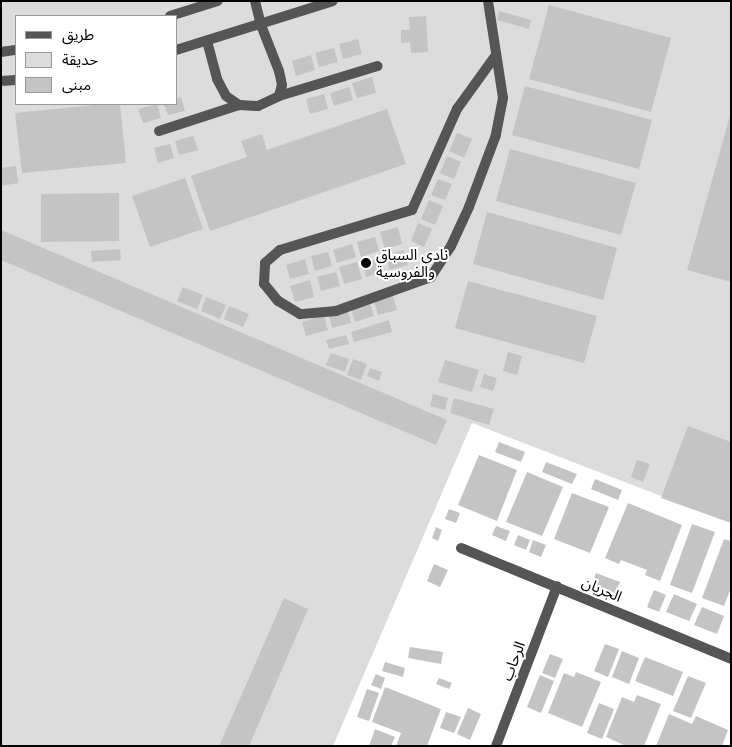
<!DOCTYPE html>
<meta charset="utf-8">
<style>
body{margin:0}
#map{position:relative;width:732px;height:747px;overflow:hidden;background:#fff;font-family:"Open Sans","Noto Sans Arabic",sans-serif}
div>[style]{position:absolute}
[style*='--x']{left:calc(var(--x)*1px);top:calc(var(--y)*1px);width:calc(var(--w)*1px);rotate:calc(var(--a)*1deg)}
.green>*{inset:0;background:#dcdcdc}
.building>*{inset:0;background:#c4c4c4}
.service>*{height:10px;margin:-5px;padding:0 5px;transform-origin:5px;border-radius:5px;background:#555}
.minor>*{height:10px;margin:-5px;padding:0 5px;transform-origin:5px;border-radius:5px;background:#555}
.dots>*{width:14px;height:14px;translate:-50% -50%;box-sizing:border-box;border:2px solid #fff;border-radius:50%}
span{translate:-50% -50%;white-space:nowrap;text-align:center;line-height:1.15;-webkit-text-stroke:4px #fff;paint-order:stroke}
.poi-label{font-size:15px;color:#000}
.left{translate:0 -50%;text-align:left}
.street-label{font-size:15px;color:#000}
.frame{position:absolute;inset:0;border:2px solid #000;pointer-events:none}
.legend{position:absolute;left:15px;top:15px;width:162px;height:90px;box-sizing:border-box;background:#fff;border:1px solid #999;margin:0;padding:6px 9px;list-style:none;font-size:15px;color:#000}
.legend li{display:flex;align-items:center;gap:10px;height:25px}
.legend b{width:25px;border:1px solid #999}
</style>
<div id="map">
<div class="green">
<div style="clip-path:polygon(evenodd,1px 1px,731px 1px,731px 523px,472px 423px,333px 746px,1px 746px,1px 1px,16px 16px,176px 16px,176px 104px,16px 104px,16px 16px)"></div>
</div>
<div class="building">
<div style="clip-path:polygon(549px 5px,671px 38px,651px 112px,529px 79px)"></div>
<div style="clip-path:polygon(499px 11px,531px 20px,529px 29px,497px 20px)"></div>
<div style="clip-path:polygon(426px 16px,428px 52px,411px 53px,410px 42px,401px 43px,401px 30px,410px 30px,409px 17px)"></div>
<div style="clip-path:polygon(358px 39px,362px 54px,343px 59px,339px 44px)"></div>
<div style="clip-path:polygon(334px 48px,338px 62px,319px 67px,315px 53px)"></div>
<div style="clip-path:polygon(311px 55px,315px 70px,296px 76px,292px 61px)"></div>
<div style="clip-path:polygon(372px 77px,376px 93px,357px 98px,352px 83px)"></div>
<div style="clip-path:polygon(525px 86px,652px 120px,639px 169px,512px 135px)"></div>
<div style="clip-path:polygon(349px 87px,353px 100px,334px 106px,330px 93px)"></div>
<div style="clip-path:polygon(324px 94px,328px 109px,310px 114px,306px 99px)"></div>
<div style="clip-path:polygon(181px 97px,185px 111px,168px 115px,164px 104px,176px 104px,176px 99px)"></div>
<div style="clip-path:polygon(105px 104px,120px 104px,126px 163px,22px 173px,15px 113px)"></div>
<div style="clip-path:polygon(157px 104px,161px 118px,143px 123px,138px 109px)"></div>
<div style="clip-path:polygon(387px 109px,406px 164px,210px 231px,191px 176px,247px 157px,241px 141px,262px 134px,267px 150px)"></div>
<div style="clip-path:polygon(731px 112px,731px 282px,687px 270px)"></div>
<div style="clip-path:polygon(457px 133px,472px 139px,464px 158px,449px 151px)"></div>
<div style="clip-path:polygon(193px 136px,198px 150px,179px 155px,175px 141px)"></div>
<div style="clip-path:polygon(170px 144px,174px 158px,158px 163px,154px 148px)"></div>
<div style="clip-path:polygon(510px 149px,636px 183px,621px 235px,496px 201px)"></div>
<div style="clip-path:polygon(447px 156px,461px 162px,454px 179px,440px 173px)"></div>
<div style="clip-path:polygon(16px 166px,18px 183px,1px 186px,1px 168px)"></div>
<div style="clip-path:polygon(185px 178px,203px 229px,150px 247px,132px 196px)"></div>
<div style="clip-path:polygon(438px 179px,452px 184px,445px 200px,431px 195px)"></div>
<div style="clip-path:polygon(119px 193px,119px 241px,41px 242px,41px 194px)"></div>
<div style="clip-path:polygon(429px 200px,443px 206px,435px 225px,421px 219px)"></div>
<div style="clip-path:polygon(487px 212px,617px 248px,603px 300px,473px 264px)"></div>
<div style="clip-path:polygon(418px 223px,432px 229px,424px 247px,411px 241px)"></div>
<div style="clip-path:polygon(398px 227px,402px 244px,385px 249px,380px 232px)"></div>
<div style="clip-path:polygon(1px 230px,447px 420px,436px 445px,1px 260px)"></div>
<div style="clip-path:polygon(375px 237px,379px 251px,361px 257px,357px 242px)"></div>
<div style="clip-path:polygon(352px 244px,356px 257px,337px 263px,333px 250px)"></div>
<div style="clip-path:polygon(120px 249px,121px 260px,92px 262px,91px 251px)"></div>
<div style="clip-path:polygon(404px 250px,408px 265px,390px 270px,385px 255px)"></div>
<div style="clip-path:polygon(328px 252px,332px 266px,315px 271px,311px 256px)"></div>
<div style="clip-path:polygon(381px 258px,385px 271px,366px 277px,362px 263px)"></div>
<div style="clip-path:polygon(305px 259px,309px 274px,290px 279px,286px 265px)"></div>
<div style="clip-path:polygon(357px 262px,362px 279px,344px 284px,339px 267px)"></div>
<div style="clip-path:polygon(336px 272px,340px 286px,321px 291px,317px 277px)"></div>
<div style="clip-path:polygon(310px 280px,314px 297px,295px 302px,290px 286px)"></div>
<div style="clip-path:polygon(468px 281px,597px 316px,584px 363px,455px 328px)"></div>
<div style="clip-path:polygon(183px 287px,203px 295px,197px 309px,177px 301px)"></div>
<div style="clip-path:polygon(393px 296px,397px 310px,378px 315px,374px 301px)"></div>
<div style="clip-path:polygon(206px 297px,226px 305px,220px 319px,201px 311px)"></div>
<div style="clip-path:polygon(370px 303px,374px 316px,355px 322px,351px 308px)"></div>
<div style="clip-path:polygon(229px 306px,249px 314px,243px 327px,224px 319px)"></div>
<div style="clip-path:polygon(348px 310px,351px 323px,332px 328px,329px 316px)"></div>
<div style="clip-path:polygon(324px 315px,328px 330px,306px 336px,302px 322px)"></div>
<div style="clip-path:polygon(389px 320px,392px 332px,354px 342px,351px 332px)"></div>
<div style="clip-path:polygon(346px 335px,349px 344px,329px 349px,326px 340px)"></div>
<div style="clip-path:polygon(508px 352px,522px 356px,517px 375px,503px 371px)"></div>
<div style="clip-path:polygon(331px 353px,349px 359px,345px 372px,326px 365px)"></div>
<div style="clip-path:polygon(353px 359px,367px 364px,361px 380px,347px 375px)"></div>
<div style="clip-path:polygon(445px 360px,479px 370px,472px 392px,438px 382px)"></div>
<div style="clip-path:polygon(370px 368px,382px 372px,379px 381px,367px 376px)"></div>
<div style="clip-path:polygon(484px 374px,497px 378px,493px 391px,480px 387px)"></div>
<div style="clip-path:polygon(433px 394px,448px 398px,445px 410px,430px 406px)"></div>
<div style="clip-path:polygon(454px 398px,494px 409px,489px 425px,450px 413px)"></div>
<div style="clip-path:polygon(688px 426px,731px 442px,731px 523px,661px 498px)"></div>
<div style="clip-path:polygon(499px 442px,525px 452px,521px 462px,495px 452px)"></div>
<div style="clip-path:polygon(479px 455px,517px 470px,497px 521px,458px 505px)"></div>
<div style="clip-path:polygon(637px 460px,650px 464px,643px 482px,631px 477px)"></div>
<div style="clip-path:polygon(546px 462px,577px 474px,572px 484px,542px 472px)"></div>
<div style="clip-path:polygon(527px 472px,563px 487px,542px 536px,506px 522px)"></div>
<div style="clip-path:polygon(595px 479px,622px 490px,618px 500px,591px 489px)"></div>
<div style="clip-path:polygon(572px 493px,609px 507px,590px 553px,554px 539px)"></div>
<div style="clip-path:polygon(628px 503px,682px 525px,660px 581px,645px 575px,647px 570px,621px 560px,619px 564px,605px 558px)"></div>
<div style="clip-path:polygon(449px 509px,460px 513px,456px 523px,445px 519px)"></div>
<div style="clip-path:polygon(692px 524px,715px 532px,692px 593px,670px 585px)"></div>
<div style="clip-path:polygon(496px 526px,510px 531px,506px 541px,492px 535px)"></div>
<div style="clip-path:polygon(436px 527px,442px 530px,438px 541px,432px 538px)"></div>
<div style="clip-path:polygon(518px 535px,530px 540px,526px 550px,514px 545px)"></div>
<div style="clip-path:polygon(724px 539px,731px 541px,731px 588px,724px 606px,702px 598px)"></div>
<div style="clip-path:polygon(533px 540px,546px 545px,541px 557px,529px 552px)"></div>
<div style="clip-path:polygon(434px 564px,448px 570px,440px 587px,427px 581px)"></div>
<div style="clip-path:polygon(596px 573px,620px 582px,615px 593px,592px 584px)"></div>
<div style="clip-path:polygon(654px 590px,666px 595px,659px 612px,647px 607px)"></div>
<div style="clip-path:polygon(674px 594px,697px 604px,689px 621px,666px 612px)"></div>
<div style="clip-path:polygon(284px 598px,308px 609px,249px 746px,223px 746px,220px 744px)"></div>
<div style="clip-path:polygon(702px 607px,724px 616px,717px 634px,694px 625px)"></div>
<div style="clip-path:polygon(605px 644px,619px 649px,608px 677px,594px 671px)"></div>
<div style="clip-path:polygon(410px 647px,443px 652px,441px 664px,408px 658px)"></div>
<div style="clip-path:polygon(622px 651px,639px 658px,629px 684px,612px 677px)"></div>
<div style="clip-path:polygon(550px 654px,563px 659px,555px 678px,542px 673px)"></div>
<div style="clip-path:polygon(645px 657px,683px 672px,673px 696px,635px 681px)"></div>
<div style="clip-path:polygon(385px 662px,405px 668px,403px 677px,382px 671px)"></div>
<div style="clip-path:polygon(576px 672px,601px 682px,582px 727px,548px 713px,564px 673px,574px 677px)"></div>
<div style="clip-path:polygon(376px 674px,385px 678px,381px 689px,371px 685px)"></div>
<div style="clip-path:polygon(540px 675px,554px 681px,541px 713px,527px 707px)"></div>
<div style="clip-path:polygon(688px 676px,706px 683px,691px 718px,673px 711px)"></div>
<div style="clip-path:polygon(439px 678px,452px 683px,449px 689px,436px 684px)"></div>
<div style="clip-path:polygon(385px 687px,441px 709px,427px 746px,396px 746px,401px 733px,372px 722px)"></div>
<div style="clip-path:polygon(367px 689px,379px 693px,369px 721px,357px 717px)"></div>
<div style="clip-path:polygon(637px 695px,661px 704px,644px 746px,626px 746px,606px 737px,622px 697px,634px 702px)"></div>
<div style="clip-path:polygon(599px 703px,614px 709px,602px 739px,587px 733px)"></div>
<div style="clip-path:polygon(468px 708px,481px 714px,470px 740px,457px 734px)"></div>
<div style="clip-path:polygon(446px 712px,461px 717px,454px 733px,440px 728px)"></div>
<div style="clip-path:polygon(669px 714px,692px 724px,696px 716px,728px 730px,722px 746px,656px 746px)"></div>
<div style="clip-path:polygon(375px 729px,395px 737px,391px 746px,369px 746px)"></div>
</div>
<div class="service">
<div style="--x:488;--y:1;--w:98;--a:81.2"></div>
<div style="--x:503;--y:98;--w:38;--a:101"></div>
<div style="--x:496;--y:135;--w:77;--a:110.6"></div>
<div style="--x:469;--y:207;--w:43;--a:114.8"></div>
<div style="--x:451;--y:246;--w:37;--a:123"></div>
<div style="--x:431;--y:277;--w:101;--a:160.3"></div>
<div style="--x:336;--y:311;--w:36;--a:175"></div>
<div style="--x:300;--y:314;--w:26;--a:-149"></div>
<div style="--x:278;--y:301;--w:22;--a:-129"></div>
<div style="--x:264;--y:284;--w:21;--a:-87"></div>
<div style="--x:265;--y:263;--w:20;--a:-41"></div>
<div style="--x:280;--y:250;--w:138;--a:-16.9"></div>
<div style="--x:412;--y:210;--w:111;--a:-66"></div>
<div style="--x:457;--y:109;--w:67;--a:-54.2"></div>
<div style="--x:207;--y:41;--w:39;--a:75"></div>
<div style="--x:217;--y:79;--w:19;--a:62"></div>
<div style="--x:226;--y:96;--w:16;--a:35"></div>
<div style="--x:239;--y:105;--w:19;--a:3"></div>
<div style="--x:258;--y:106;--w:23;--a:-25"></div>
<div style="--x:279;--y:96;--w:11;--a:-75"></div>
<div style="--x:282;--y:85;--w:14;--a:-102"></div>
<div style="--x:279;--y:71;--w:49;--a:-111.4"></div>
<div style="--x:261;--y:25;--w:25;--a:-104"></div>
<div style="--x:279;--y:96;--w:103;--a:-16.9"></div>
<div style="--x:159;--y:131;--w:84;--a:-18"></div>
</div>
<div class="minor">
<div style="--x:170;--y:16;--w:50;--a:-17.4"></div>
<div style="--x:176;--y:50;--w:164;--a:-17.3"></div>
<div style="--x:1;--y:52;--w:15;--a:-8"></div>
<div style="--x:1;--y:81;--w:15;--a:-4"></div>
<div style="--x:461;--y:548;--w:292;--a:22.3"></div>
<div style="--x:496;--y:746;--w:171;--a:-69.1"></div>
</div>
<div class="dots">
<div style="left:366px;top:263px;background:#000"></div>
</div>
<div class="poi-label">
<span class="left" style="left:376px;top:263px">نادي السباق<br>والفروسية</span>
</div>
<div class="street-label">
<span style="left:602px;top:589px;rotate:23deg">الجريان</span>
<span style="left:513px;top:661px;rotate:-69deg">الرحاب</span>
</div>
<div class="frame"></div>
<ul class="legend">
<li><b style="height:6px;background:#555"></b>طريق</li>
<li><b style="height:14px;background:#dcdcdc"></b>حديقة</li>
<li><b style="height:14px;background:#c4c4c4"></b>مبنى</li>
</ul>
</div>
